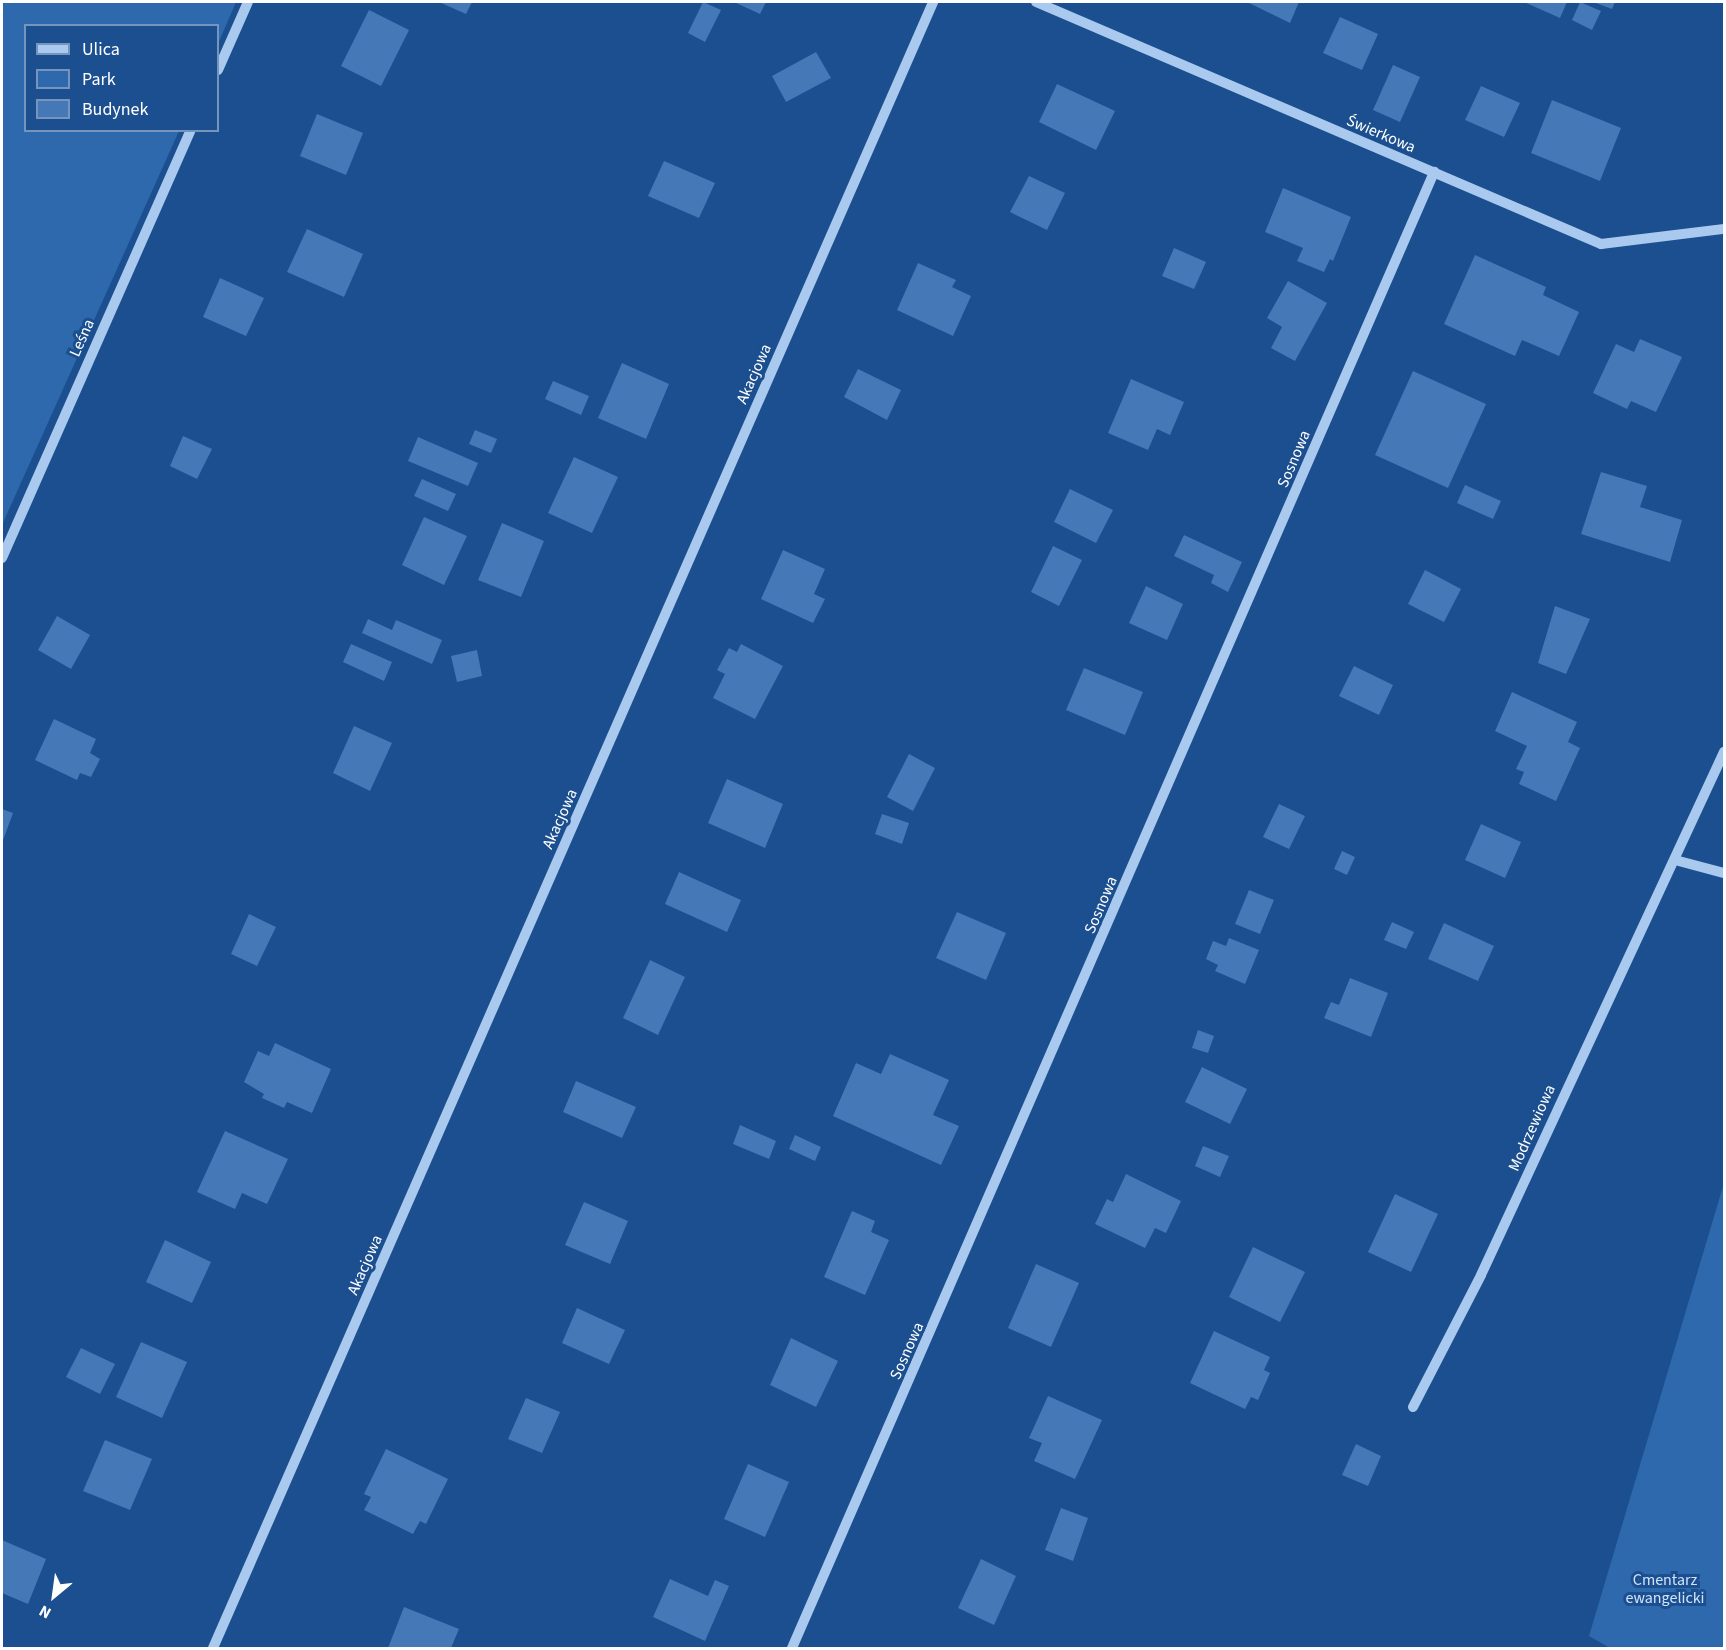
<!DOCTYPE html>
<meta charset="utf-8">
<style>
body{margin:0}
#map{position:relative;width:1726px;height:1650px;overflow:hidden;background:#1b4f8f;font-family:"Source Sans 3",sans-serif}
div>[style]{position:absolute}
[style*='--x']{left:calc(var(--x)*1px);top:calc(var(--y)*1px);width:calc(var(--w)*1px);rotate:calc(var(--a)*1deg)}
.green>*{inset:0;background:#2e69ad}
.building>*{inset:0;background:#4478b7}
.minor>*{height:10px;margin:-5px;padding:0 5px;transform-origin:5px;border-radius:5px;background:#a9c9ee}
span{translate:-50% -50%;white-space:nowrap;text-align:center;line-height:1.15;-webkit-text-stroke:6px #1b4f8f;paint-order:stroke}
.street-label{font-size:16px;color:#fff}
.park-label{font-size:16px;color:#cfe3fa}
.frame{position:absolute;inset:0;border:3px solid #fff;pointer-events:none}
.legend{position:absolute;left:24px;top:24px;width:195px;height:108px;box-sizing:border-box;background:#1b4f8f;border:2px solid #7695bc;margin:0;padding:8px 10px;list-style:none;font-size:18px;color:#fff}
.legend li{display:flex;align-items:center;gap:12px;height:30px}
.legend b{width:30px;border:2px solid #7695bc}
.north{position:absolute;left:24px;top:1566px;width:60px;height:60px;-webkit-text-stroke:4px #1b4f8f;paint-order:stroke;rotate:209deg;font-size:16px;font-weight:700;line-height:24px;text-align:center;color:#fff}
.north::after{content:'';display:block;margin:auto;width:21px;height:27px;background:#fff;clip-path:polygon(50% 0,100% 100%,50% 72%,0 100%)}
</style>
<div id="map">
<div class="green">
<div style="clip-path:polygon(2px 2px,236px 2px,218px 44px,218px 26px,26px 26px,26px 130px,179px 131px,2px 525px)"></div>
<div style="clip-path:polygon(1724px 1183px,1724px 1648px,1610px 1648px,1589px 1636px)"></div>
</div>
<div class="building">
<div style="clip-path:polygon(439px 2px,472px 2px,466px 14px)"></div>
<div style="clip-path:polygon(703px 2px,721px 10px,705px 42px,688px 33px)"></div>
<div style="clip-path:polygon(734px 2px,766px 2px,760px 14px)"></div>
<div style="clip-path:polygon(1247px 2px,1299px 2px,1290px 23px)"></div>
<div style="clip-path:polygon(1524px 2px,1567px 2px,1560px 18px)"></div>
<div style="clip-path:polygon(1580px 2px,1601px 11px,1592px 30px,1572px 20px)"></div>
<div style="clip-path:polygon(1593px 2px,1615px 2px,1612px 9px)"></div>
<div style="clip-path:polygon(369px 10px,409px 30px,381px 86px,341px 66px)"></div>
<div style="clip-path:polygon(1340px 17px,1378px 34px,1362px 70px,1323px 53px)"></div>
<div style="clip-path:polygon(816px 52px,831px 78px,786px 102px,772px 76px)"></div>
<div style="clip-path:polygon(1393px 65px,1420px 77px,1400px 122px,1373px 110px)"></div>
<div style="clip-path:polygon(1057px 84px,1115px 111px,1096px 150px,1039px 122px)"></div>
<div style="clip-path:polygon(1481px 86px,1520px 103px,1504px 137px,1465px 120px)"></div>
<div style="clip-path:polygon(1552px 100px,1621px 128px,1600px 181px,1531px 153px)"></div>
<div style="clip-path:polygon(317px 114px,363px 133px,346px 175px,300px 156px)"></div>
<div style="clip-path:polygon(664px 161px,715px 183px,699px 218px,648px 196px)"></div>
<div style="clip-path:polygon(1029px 176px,1065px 193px,1047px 230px,1010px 212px)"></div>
<div style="clip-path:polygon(1283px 188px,1351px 217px,1333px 261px,1330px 259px,1324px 272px,1297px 261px,1303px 248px,1265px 232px)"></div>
<div style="clip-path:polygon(307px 229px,363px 254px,344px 297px,287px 272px)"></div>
<div style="clip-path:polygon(1174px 248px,1206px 262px,1194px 289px,1162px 276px)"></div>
<div style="clip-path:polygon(1475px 255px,1546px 287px,1543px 295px,1579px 312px,1559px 356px,1522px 340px,1515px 356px,1444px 324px)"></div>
<div style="clip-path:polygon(918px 263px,956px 280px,952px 287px,971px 296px,953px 336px,897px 310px)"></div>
<div style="clip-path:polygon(220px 278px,264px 298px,246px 336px,203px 317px)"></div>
<div style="clip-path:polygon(1288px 281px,1327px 303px,1295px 361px,1271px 348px,1282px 327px,1267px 318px)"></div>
<div style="clip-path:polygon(1640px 339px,1682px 357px,1656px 412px,1631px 401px,1627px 409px,1593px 393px,1616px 344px,1634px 352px)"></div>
<div style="clip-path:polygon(622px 363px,669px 384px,646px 439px,598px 418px)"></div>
<div style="clip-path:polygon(858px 369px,901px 390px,887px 420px,844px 397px)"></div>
<div style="clip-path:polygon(1413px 371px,1486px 404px,1448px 488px,1375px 455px)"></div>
<div style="clip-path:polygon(1131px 379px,1184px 402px,1170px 435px,1157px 429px,1148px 450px,1108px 433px)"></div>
<div style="clip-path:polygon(553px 381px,589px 396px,581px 415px,545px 399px)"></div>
<div style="clip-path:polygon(475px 430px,497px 439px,491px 453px,469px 444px)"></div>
<div style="clip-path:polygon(183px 436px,212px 449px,197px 479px,170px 466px)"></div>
<div style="clip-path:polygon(418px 437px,478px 463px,468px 486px,408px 461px)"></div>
<div style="clip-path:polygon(574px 457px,618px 477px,592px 533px,548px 513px)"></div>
<div style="clip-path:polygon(1601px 472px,1647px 486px,1640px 507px,1682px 520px,1670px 562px,1581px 534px)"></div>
<div style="clip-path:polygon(422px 479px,456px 494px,448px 511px,414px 496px)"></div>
<div style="clip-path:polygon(1465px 485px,1501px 501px,1493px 519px,1457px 503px)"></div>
<div style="clip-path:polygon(1070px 489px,1113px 510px,1096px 543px,1054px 522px)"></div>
<div style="clip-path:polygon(424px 517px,467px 536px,444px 585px,402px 565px)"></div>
<div style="clip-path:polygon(502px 523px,544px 541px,521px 597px,478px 580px)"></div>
<div style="clip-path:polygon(1184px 535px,1242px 562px,1228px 592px,1211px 583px,1214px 575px,1174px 556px)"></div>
<div style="clip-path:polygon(1053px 546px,1082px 560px,1059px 606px,1031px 592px)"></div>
<div style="clip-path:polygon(783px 550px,825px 569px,814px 594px,825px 599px,813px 623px,761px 599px)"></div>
<div style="clip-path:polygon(1425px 570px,1461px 589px,1444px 622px,1408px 604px)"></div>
<div style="clip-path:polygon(1146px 586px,1183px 604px,1167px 640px,1129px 623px)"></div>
<div style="clip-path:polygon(1555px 606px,1590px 619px,1566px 674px,1538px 663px)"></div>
<div style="clip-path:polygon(57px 616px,90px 635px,71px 669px,38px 650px)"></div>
<div style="clip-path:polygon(368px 619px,392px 630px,396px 620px,442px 640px,432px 664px,362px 633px)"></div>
<div style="clip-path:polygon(351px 644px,392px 662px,384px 681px,343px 662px)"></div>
<div style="clip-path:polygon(741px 644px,783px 666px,755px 719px,713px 698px,725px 674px,717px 670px,729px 648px,737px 652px)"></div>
<div style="clip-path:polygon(477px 650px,482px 676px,457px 682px,451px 656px)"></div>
<div style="clip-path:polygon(1354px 666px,1393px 685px,1379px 715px,1339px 696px)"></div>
<div style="clip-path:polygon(1084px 668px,1143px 692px,1125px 735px,1066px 710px)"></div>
<div style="clip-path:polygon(1512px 692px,1577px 722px,1568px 742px,1580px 748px,1556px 801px,1519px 784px,1524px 772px,1516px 769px,1527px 746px,1495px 731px)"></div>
<div style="clip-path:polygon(54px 719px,96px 739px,90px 753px,100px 759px,91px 777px,80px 773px,77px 780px,35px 760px)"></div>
<div style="clip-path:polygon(354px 726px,392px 743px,370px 791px,333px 773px)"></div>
<div style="clip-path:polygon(909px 754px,935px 768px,913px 811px,887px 797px)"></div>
<div style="clip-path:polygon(727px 779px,783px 804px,765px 848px,708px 823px)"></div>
<div style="clip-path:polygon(1279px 804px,1305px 816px,1289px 849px,1263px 837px)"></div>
<div style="clip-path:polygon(2px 809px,13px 813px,2px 843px)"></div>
<div style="clip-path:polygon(882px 814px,909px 823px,902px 844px,875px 834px)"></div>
<div style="clip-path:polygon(1481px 824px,1521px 842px,1505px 878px,1465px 860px)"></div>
<div style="clip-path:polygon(1342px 851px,1355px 857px,1347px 875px,1334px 869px)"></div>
<div style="clip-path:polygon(679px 872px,741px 900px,727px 932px,665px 904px)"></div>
<div style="clip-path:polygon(1249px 890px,1274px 900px,1260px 934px,1235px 924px)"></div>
<div style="clip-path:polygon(957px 912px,1006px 933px,986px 980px,936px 958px)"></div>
<div style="clip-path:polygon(249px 914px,276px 927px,257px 966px,231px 954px)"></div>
<div style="clip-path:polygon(1392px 922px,1414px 932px,1406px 949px,1384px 940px)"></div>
<div style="clip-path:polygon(1444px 923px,1494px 946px,1478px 981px,1428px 959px)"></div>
<div style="clip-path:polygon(1229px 938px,1259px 950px,1245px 984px,1215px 971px,1218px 965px,1206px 959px,1213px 941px,1226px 946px)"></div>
<div style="clip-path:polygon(650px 960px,685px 977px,658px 1035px,623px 1018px)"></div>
<div style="clip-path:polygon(1350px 978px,1388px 993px,1371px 1037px,1324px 1018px,1331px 1002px,1339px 1005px)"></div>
<div style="clip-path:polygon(1198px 1030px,1214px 1036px,1208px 1053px,1192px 1048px)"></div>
<div style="clip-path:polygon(275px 1043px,331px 1069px,312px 1113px,287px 1102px,284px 1108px,262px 1098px,264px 1094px,244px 1082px,258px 1051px,269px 1056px)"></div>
<div style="clip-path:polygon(890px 1054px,949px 1080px,933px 1115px,959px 1126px,941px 1165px,833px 1116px,856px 1063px,881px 1074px)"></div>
<div style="clip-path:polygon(1202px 1067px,1247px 1089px,1230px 1124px,1185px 1102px)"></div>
<div style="clip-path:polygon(576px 1081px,636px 1107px,622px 1138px,563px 1112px)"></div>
<div style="clip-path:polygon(740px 1125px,776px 1141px,769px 1159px,733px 1144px)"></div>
<div style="clip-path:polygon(225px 1131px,288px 1159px,267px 1204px,242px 1193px,235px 1209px,197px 1192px)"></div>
<div style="clip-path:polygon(795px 1135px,821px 1147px,815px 1161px,789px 1149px)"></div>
<div style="clip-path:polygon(1203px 1146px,1229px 1156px,1220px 1177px,1195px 1166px)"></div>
<div style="clip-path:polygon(1126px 1174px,1181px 1201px,1166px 1233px,1155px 1228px,1145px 1248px,1095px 1224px,1107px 1199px,1113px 1202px)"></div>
<div style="clip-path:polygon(1395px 1194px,1438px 1214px,1411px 1272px,1368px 1252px)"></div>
<div style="clip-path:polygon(584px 1202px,628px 1221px,610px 1264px,565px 1245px)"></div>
<div style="clip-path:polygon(852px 1211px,875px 1221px,871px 1232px,889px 1240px,865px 1295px,824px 1277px)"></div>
<div style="clip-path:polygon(165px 1240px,211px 1262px,192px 1303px,146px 1282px)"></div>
<div style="clip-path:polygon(1253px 1247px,1305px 1272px,1280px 1322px,1229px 1297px)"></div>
<div style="clip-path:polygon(1036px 1264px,1079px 1283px,1051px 1347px,1008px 1328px)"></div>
<div style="clip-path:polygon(577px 1308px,625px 1330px,609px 1364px,562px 1343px)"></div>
<div style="clip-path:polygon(1214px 1331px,1270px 1357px,1264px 1370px,1270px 1373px,1258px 1400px,1251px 1397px,1245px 1409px,1190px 1383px)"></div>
<div style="clip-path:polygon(791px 1338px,838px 1361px,816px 1407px,770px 1385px)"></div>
<div style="clip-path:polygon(141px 1342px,187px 1362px,162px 1418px,116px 1397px)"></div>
<div style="clip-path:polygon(81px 1348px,115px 1364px,100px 1394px,66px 1377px)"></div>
<div style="clip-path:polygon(1048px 1396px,1102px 1420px,1075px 1479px,1034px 1461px,1042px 1443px,1029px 1438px)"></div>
<div style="clip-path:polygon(526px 1398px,560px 1412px,542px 1453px,508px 1439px)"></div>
<div style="clip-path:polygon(105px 1440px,152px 1459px,130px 1510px,83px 1491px)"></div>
<div style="clip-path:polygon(1356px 1444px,1381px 1456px,1368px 1486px,1342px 1475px)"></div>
<div style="clip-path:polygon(386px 1449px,448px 1479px,426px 1524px,420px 1521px,413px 1534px,364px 1510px,371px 1497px,364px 1494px)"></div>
<div style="clip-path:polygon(748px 1464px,789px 1482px,765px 1537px,724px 1519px)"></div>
<div style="clip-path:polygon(1061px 1508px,1088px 1518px,1073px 1561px,1045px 1550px)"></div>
<div style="clip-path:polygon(2px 1540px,46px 1559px,28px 1604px,2px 1593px)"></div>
<div style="clip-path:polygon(981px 1559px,1016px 1576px,994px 1625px,958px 1608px)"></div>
<div style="clip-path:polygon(670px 1579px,708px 1596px,715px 1580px,729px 1586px,705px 1641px,653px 1617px)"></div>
<div style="clip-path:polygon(404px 1607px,459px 1629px,451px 1648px,388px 1648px)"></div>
</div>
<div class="minor">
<div style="--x:1036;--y:2;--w:615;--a:23.19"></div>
<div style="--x:1601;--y:244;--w:124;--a:-7"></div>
<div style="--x:218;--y:70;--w:74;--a:-66.2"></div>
<div style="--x:2;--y:558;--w:468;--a:-66.2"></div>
<div style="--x:1675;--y:860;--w:51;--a:14.9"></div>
<div style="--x:1413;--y:1407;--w:148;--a:-62.7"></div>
<div style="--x:1481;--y:1275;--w:577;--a:-65.08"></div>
<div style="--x:213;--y:1648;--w:1797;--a:-66.37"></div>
<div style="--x:792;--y:1648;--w:1610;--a:-66.49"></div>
</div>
<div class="street-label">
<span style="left:1381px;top:134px;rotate:23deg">Świerkowa</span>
<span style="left:82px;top:338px;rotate:-66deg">Leśna</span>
<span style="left:754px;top:374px;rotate:-66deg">Akacjowa</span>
<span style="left:1294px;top:459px;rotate:-67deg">Sosnowa</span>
<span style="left:560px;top:819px;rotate:-66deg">Akacjowa</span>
<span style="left:1101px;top:905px;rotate:-67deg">Sosnowa</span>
<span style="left:1532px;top:1128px;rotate:-66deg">Modrzewiowa</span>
<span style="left:365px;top:1265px;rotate:-66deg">Akacjowa</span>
<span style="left:907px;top:1351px;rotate:-66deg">Sosnowa</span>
</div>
<div class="park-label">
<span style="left:1665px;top:1589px">Cmentarz<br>ewangelicki</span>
</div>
<div class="frame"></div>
<ul class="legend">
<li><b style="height:8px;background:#a9c9ee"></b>Ulica</li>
<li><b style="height:16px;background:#2e69ad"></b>Park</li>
<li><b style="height:16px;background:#4478b7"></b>Budynek</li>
</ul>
<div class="north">N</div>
</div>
